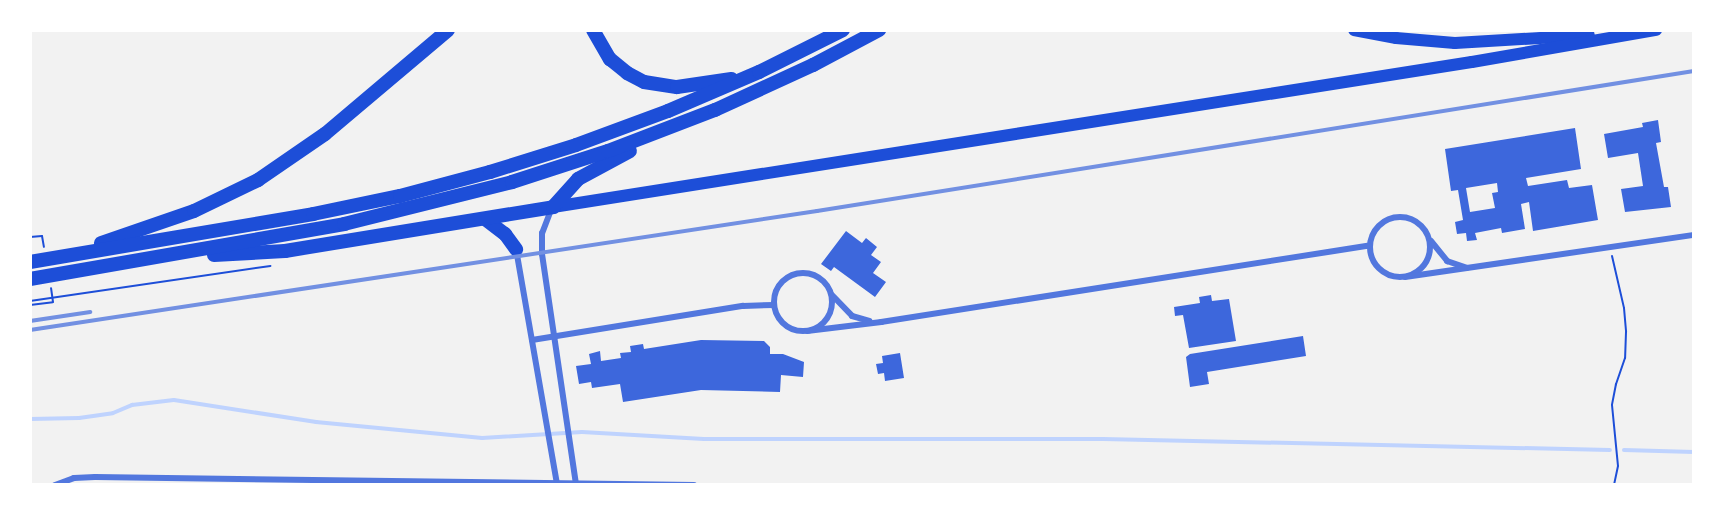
<!DOCTYPE html>
<style>
body{margin:0}
#map{position:relative;width:1724px;height:515px;overflow:hidden;background:#f2f2f2;font-family:Poppins,sans-serif}
div>[style]{position:absolute}
[style*='--x']{left:calc(var(--x)*1px);top:calc(var(--y)*1px);width:calc(var(--w)*1px);rotate:calc(var(--a)*1deg)}
.stream>*{height:4px;margin:-2px;padding:0 2px;transform-origin:2px;border-radius:2px;background:#bfd3fe}
.building>*{inset:0;background:#3d67dc}
.path>*{height:2px;margin:-1px;padding:0 1px;transform-origin:1px;border-radius:1px;background:#1d4ed8}
.minor>*{height:6px;margin:-3px;padding:0 3px;transform-origin:3px;border-radius:3px;background:#5277de}
.minor>.ring{margin:-3px;padding:0;box-sizing:content-box;background:none;border:6px solid #5277de;border-radius:50%}
.primary>*{height:12px;margin:-6px;padding:0 6px;transform-origin:6px;border-radius:6px;background:#1d4ed8}
.motorway>*{height:14px;margin:-7px;padding:0 7px;transform-origin:7px;border-radius:7px;background:#1d4ed8}
.rail>*{height:4px;margin:-2px;padding:0 2px;transform-origin:2px;border-radius:2px;background:#7290e2}
span{translate:-50% -50%;white-space:nowrap;text-align:center;line-height:1.15;-webkit-text-stroke:5px #fff;paint-order:stroke}
.frame{position:absolute;inset:0;border:32px solid #fff;pointer-events:none}
</style>
<div id="map">
<div class="stream">
<div style="--x:30;--y:419;--w:49;--a:-1.2"></div>
<div style="--x:79;--y:418;--w:34;--a:-8"></div>
<div style="--x:113;--y:413;--w:21;--a:-23"></div>
<div style="--x:132;--y:405;--w:42;--a:-6.8"></div>
<div style="--x:174;--y:400;--w:144;--a:8.8"></div>
<div style="--x:316;--y:422;--w:167;--a:5.5"></div>
<div style="--x:482;--y:438;--w:100;--a:-3.4"></div>
<div style="--x:582;--y:432;--w:122;--a:3.3"></div>
<div style="--x:704;--y:439;--w:399;--a:0"></div>
<div style="--x:1103;--y:439;--w:507;--a:1.24"></div>
<div style="--x:1624;--y:450;--w:70;--a:1.6"></div>
</div>
<div class="building">
<div style="clip-path:polygon(1658px 120px,1661px 142px,1656px 143px,1664px 187px,1668px 187px,1671px 207px,1625px 212px,1621px 189px,1643px 186px,1638px 153px,1608px 158px,1604px 134px,1643px 127px,1642px 123px)"></div>
<div style="clip-path:polygon(evenodd,1575px 128px,1581px 169px,1526px 178px,1528px 186px,1567px 180px,1569px 188px,1592px 185px,1598px 220px,1533px 231px,1529px 202px,1521px 204px,1525px 229px,1502px 233px,1501px 228px,1475px 233px,1477px 240px,1467px 241px,1466px 233px,1457px 234px,1455px 222px,1463px 220px,1458px 190px,1451px 191px,1445px 149px,1575px 128px,1497px 183px,1498px 192px,1492px 193px,1495px 208px,1470px 212px,1466px 188px,1497px 183px)"></div>
<div style="clip-path:polygon(846px 231px,862px 243px,866px 238px,877px 247px,871px 255px,881px 262px,873px 273px,886px 282px,875px 297px,834px 267px,831px 271px,821px 264px)"></div>
<div style="clip-path:polygon(1211px 295px,1212px 301px,1229px 299px,1236px 341px,1189px 348px,1183px 315px,1175px 316px,1174px 307px,1200px 303px,1199px 297px)"></div>
<div style="clip-path:polygon(1303px 336px,1306px 356px,1207px 372px,1209px 384px,1190px 387px,1186px 357px,1190px 354px)"></div>
<div style="clip-path:polygon(701px 340px,764px 341px,770px 347px,770px 354px,783px 354px,804px 362px,803px 377px,781px 375px,780px 392px,701px 390px,623px 402px,620px 384px,592px 388px,591px 382px,579px 384px,576px 366px,591px 364px,589px 354px,600px 351px,601px 361px,621px 358px,620px 353px,631px 352px,630px 346px,643px 344px,644px 349px)"></div>
<div style="clip-path:polygon(900px 353px,904px 378px,885px 381px,884px 373px,878px 374px,876px 364px,883px 363px,882px 356px)"></div>
</div>
<div class="path">
<div style="--x:30;--y:237;--w:12;--a:-5"></div>
<div style="--x:42;--y:236;--w:11;--a:80"></div>
<div style="--x:1612;--y:256;--w:53;--a:77"></div>
<div style="--x:1624;--y:308;--w:24;--a:85"></div>
<div style="--x:1626;--y:332;--w:26;--a:92"></div>
<div style="--x:1625;--y:358;--w:28;--a:109"></div>
<div style="--x:1616;--y:384;--w:21;--a:101"></div>
<div style="--x:1612;--y:405;--w:61;--a:84.4"></div>
<div style="--x:1618;--y:466;--w:19;--a:102"></div>
<div style="--x:30;--y:301;--w:243;--a:-8.3"></div>
<div style="--x:30;--y:305;--w:23;--a:-7"></div>
<div style="--x:53;--y:302;--w:14;--a:-98"></div>
</div>
<div class="minor">
<div style="--x:551;--y:210;--w:25;--a:111"></div>
<div style="--x:542;--y:233;--w:21;--a:90"></div>
<div style="--x:542;--y:254;--w:233;--a:81.6"></div>
<div class="ring" style="left:1370px;top:217px;width:54px;height:54px"></div>
<div style="--x:1431;--y:241;--w:26;--a:51"></div>
<div style="--x:1447;--y:261;--w:21;--a:19"></div>
<div style="--x:516;--y:249;--w:239;--a:80.1"></div>
<div class="ring" style="left:774px;top:273px;width:52px;height:52px"></div>
<div style="--x:1405;--y:277;--w:292;--a:-8.3"></div>
<div style="--x:832;--y:295;--w:29;--a:46"></div>
<div style="--x:852;--y:316;--w:18;--a:16"></div>
<div style="--x:807;--y:331;--w:75;--a:-6.9"></div>
<div style="--x:881;--y:322;--w:494;--a:-8.9"></div>
<div style="--x:532;--y:340;--w:214;--a:-9.2"></div>
<div style="--x:743;--y:306;--w:31;--a:-2"></div>
<div style="--x:55;--y:485;--w:20;--a:-20"></div>
<div style="--x:74;--y:478;--w:21;--a:-3"></div>
<div style="--x:95;--y:477;--w:599;--a:0.77"></div>
</div>
<div class="primary">
<div style="--x:1354;--y:30;--w:43;--a:10.8"></div>
<div style="--x:1396;--y:38;--w:59;--a:4.8"></div>
<div style="--x:1455;--y:43;--w:134;--a:-3.4"></div>
<div style="--x:553;--y:207;--w:930;--a:-8.97"></div>
<div style="--x:1472;--y:62;--w:187;--a:-9.9"></div>
</div>
<div class="motorway">
<div style="--x:593;--y:30;--w:34;--a:60"></div>
<div style="--x:610;--y:59;--w:22;--a:39"></div>
<div style="--x:627;--y:73;--w:19;--a:28"></div>
<div style="--x:644;--y:82;--w:33;--a:9"></div>
<div style="--x:677;--y:87;--w:55;--a:-8.4"></div>
<div style="--x:485;--y:219;--w:25;--a:37"></div>
<div style="--x:505;--y:234;--w:19;--a:54"></div>
<div style="--x:101;--y:243;--w:98;--a:-19"></div>
<div style="--x:194;--y:211;--w:71;--a:-25.8"></div>
<div style="--x:258;--y:180;--w:81;--a:-34.5"></div>
<div style="--x:325;--y:134;--w:161;--a:-40.2"></div>
<div style="--x:214;--y:255;--w:71;--a:-3.2"></div>
<div style="--x:285;--y:251;--w:272;--a:-9.3"></div>
<div style="--x:553;--y:207;--w:38;--a:-48"></div>
<div style="--x:578;--y:179;--w:59;--a:-28.3"></div>
<div style="--x:30;--y:262;--w:287;--a:-9.6"></div>
<div style="--x:313;--y:214;--w:89;--a:-11.7"></div>
<div style="--x:400;--y:196;--w:93;--a:-14.9"></div>
<div style="--x:490;--y:172;--w:90;--a:-17.4"></div>
<div style="--x:576;--y:145;--w:98;--a:-20.3"></div>
<div style="--x:668;--y:111;--w:99;--a:-23.2"></div>
<div style="--x:759;--y:72;--w:94;--a:-26.6"></div>
<div style="--x:30;--y:279;--w:319;--a:-9.9"></div>
<div style="--x:344;--y:224;--w:173;--a:-14"></div>
<div style="--x:512;--y:182;--w:101;--a:-17.9"></div>
<div style="--x:608;--y:151;--w:115;--a:-21"></div>
<div style="--x:715;--y:110;--w:108;--a:-24.7"></div>
<div style="--x:813;--y:65;--w:75;--a:-27.9"></div>
</div>
<div class="rail">
<div style="--x:30;--y:321;--w:61;--a:-8.5"></div>
<div style="--x:30;--y:330;--w:796;--a:-8.6"></div>
<div style="--x:817;--y:211;--w:888;--a:-9.07"></div>
</div>
<div class="frame"></div>
</div>
